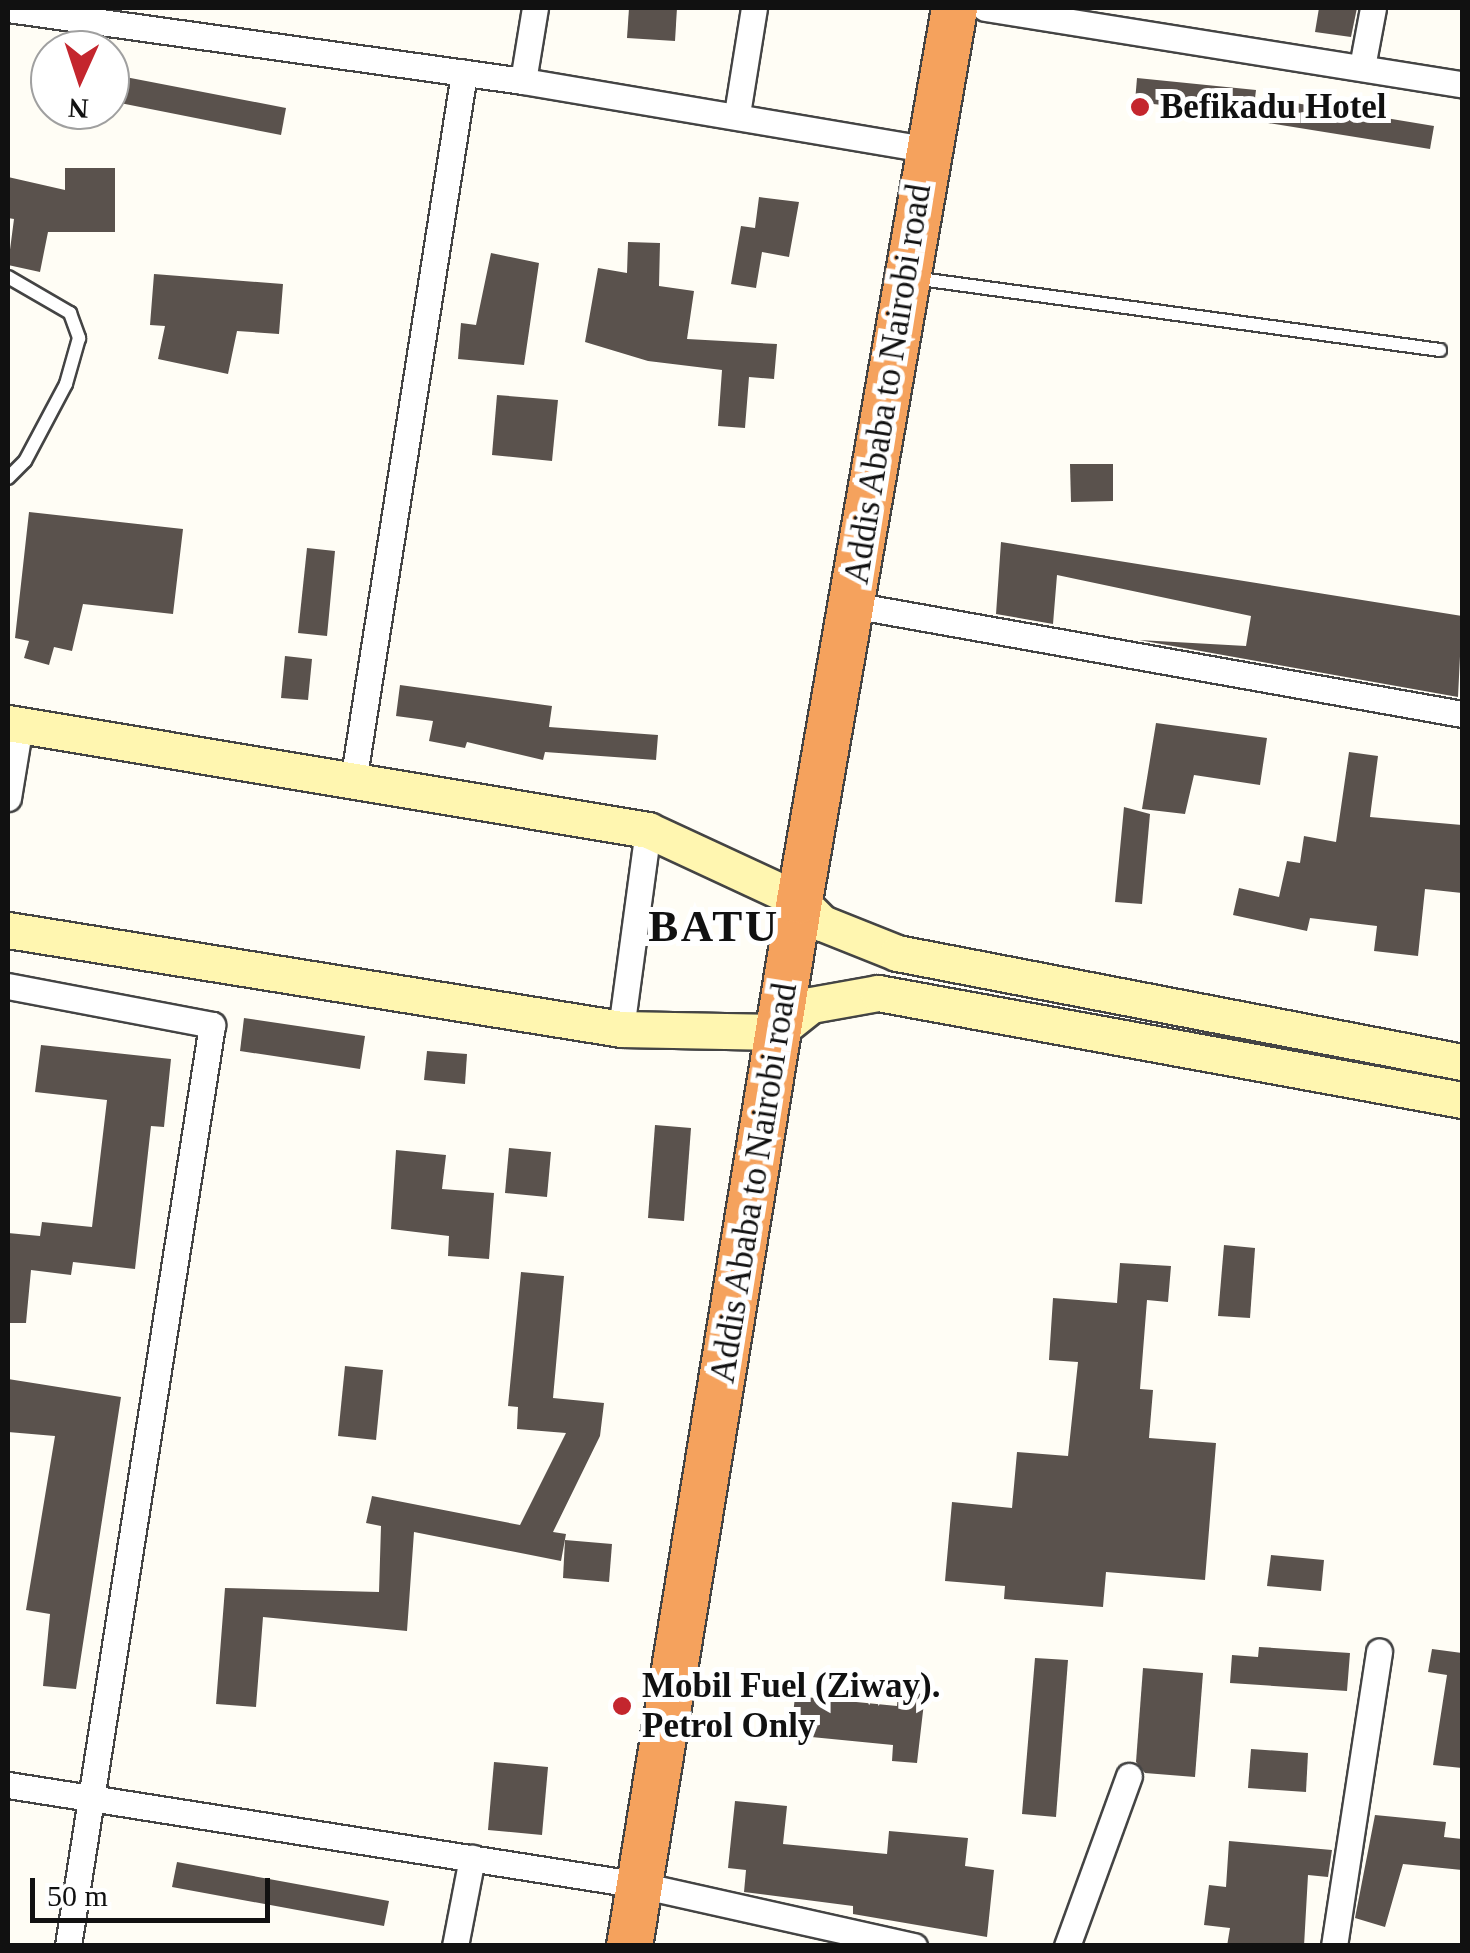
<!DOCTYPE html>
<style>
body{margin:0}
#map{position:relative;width:1470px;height:1953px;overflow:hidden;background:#fffdf5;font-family:Georgia,serif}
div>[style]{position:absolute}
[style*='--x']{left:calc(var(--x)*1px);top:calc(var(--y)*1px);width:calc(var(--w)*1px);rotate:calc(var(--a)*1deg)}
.building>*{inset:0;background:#5a524d}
.roads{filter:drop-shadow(2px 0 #444) drop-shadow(-2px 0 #444) drop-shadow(0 2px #444) drop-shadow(0 -2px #444)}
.lane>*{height:12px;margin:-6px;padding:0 6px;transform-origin:6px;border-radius:6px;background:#fff}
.street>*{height:25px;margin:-12.5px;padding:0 12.5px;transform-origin:12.5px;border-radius:12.5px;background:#fff}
.secondary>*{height:35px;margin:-17.5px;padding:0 17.5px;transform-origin:17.5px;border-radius:17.5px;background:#fff6b0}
.highway>*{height:45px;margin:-22.5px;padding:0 22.5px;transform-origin:22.5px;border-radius:22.5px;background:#f5a25d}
.dots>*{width:28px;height:28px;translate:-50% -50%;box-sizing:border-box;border:5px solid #fff;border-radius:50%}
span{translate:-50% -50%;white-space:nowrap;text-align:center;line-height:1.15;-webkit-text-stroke:10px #fff;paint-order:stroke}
.poi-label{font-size:35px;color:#111;font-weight:700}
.left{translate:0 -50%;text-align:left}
.street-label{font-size:35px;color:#111}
.district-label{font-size:45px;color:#111;font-weight:700;letter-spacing:2.5px}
.frame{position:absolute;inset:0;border:10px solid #111;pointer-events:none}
.north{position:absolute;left:30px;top:30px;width:100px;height:100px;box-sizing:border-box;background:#fff;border:2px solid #a0a0a0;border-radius:50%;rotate:183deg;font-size:28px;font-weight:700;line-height:40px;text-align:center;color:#111}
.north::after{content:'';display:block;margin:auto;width:35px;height:45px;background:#c4262e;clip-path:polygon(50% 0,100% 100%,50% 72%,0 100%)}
.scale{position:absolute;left:30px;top:1878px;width:240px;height:45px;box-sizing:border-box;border:5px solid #111;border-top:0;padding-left:12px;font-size:30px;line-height:35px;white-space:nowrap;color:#111;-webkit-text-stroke:8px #fff;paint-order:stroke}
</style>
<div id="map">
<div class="building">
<div style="clip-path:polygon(629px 8px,677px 8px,675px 41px,627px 38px)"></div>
<div style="clip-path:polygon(1319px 8px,1357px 8px,1351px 37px,1315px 32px)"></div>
<div style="clip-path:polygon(115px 75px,286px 108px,281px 135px,110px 101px)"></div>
<div style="clip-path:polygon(1137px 78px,1256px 90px,1253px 115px,1135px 102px)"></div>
<div style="clip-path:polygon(1271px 99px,1434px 126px,1430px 149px,1268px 123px)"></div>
<div style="clip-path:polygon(65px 168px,115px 168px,115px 232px,48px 232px,40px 272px,8px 265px,14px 219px,8px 218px,8px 177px,65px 190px)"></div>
<div style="clip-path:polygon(759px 197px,799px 202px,789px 257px,762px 252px,756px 288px,731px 284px,741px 226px,755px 228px)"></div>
<div style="clip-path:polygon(628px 242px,660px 243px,659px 286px,694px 291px,687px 339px,777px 344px,774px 379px,749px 377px,745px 428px,718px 426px,722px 370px,648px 361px,585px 342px,598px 268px,627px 273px)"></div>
<div style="clip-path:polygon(491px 253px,539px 263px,524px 365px,458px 359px,461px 323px,476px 325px)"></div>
<div style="clip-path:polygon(154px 274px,283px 284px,279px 334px,237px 331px,228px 374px,158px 359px,165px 326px,150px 325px)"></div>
<div style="clip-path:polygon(497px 395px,558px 400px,552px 461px,492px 455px)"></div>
<div style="clip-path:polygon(1070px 464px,1113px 464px,1113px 501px,1071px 502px)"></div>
<div style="clip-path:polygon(29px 512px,183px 529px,173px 614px,83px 604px,72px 651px,54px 647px,49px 665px,24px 658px,29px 641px,15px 638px)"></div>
<div style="clip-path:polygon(1001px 542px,1462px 616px,1458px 697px,1139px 640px,1246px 646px,1251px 616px,1057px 575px,1053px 624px,996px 614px)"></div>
<div style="clip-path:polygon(307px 548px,335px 551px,327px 636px,298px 633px)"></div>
<div style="clip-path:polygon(285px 656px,312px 659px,308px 700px,281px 698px)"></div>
<div style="clip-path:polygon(400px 685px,552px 706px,549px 727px,658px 735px,656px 760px,545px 752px,543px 760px,467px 742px,465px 748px,429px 741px,433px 721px,396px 716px)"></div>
<div style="clip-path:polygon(1156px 723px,1267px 738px,1260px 785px,1194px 775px,1185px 814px,1142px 809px)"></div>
<div style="clip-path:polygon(1349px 752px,1378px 756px,1370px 817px,1462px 825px,1462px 893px,1425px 889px,1418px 956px,1374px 951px,1377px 926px,1310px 918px,1307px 931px,1233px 915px,1239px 888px,1279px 897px,1287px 861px,1300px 863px,1304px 836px,1336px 842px)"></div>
<div style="clip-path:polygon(1124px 807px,1150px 814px,1142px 904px,1115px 902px)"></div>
<div style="clip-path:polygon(244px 1018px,365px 1036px,360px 1069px,240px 1051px)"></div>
<div style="clip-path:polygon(41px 1045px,171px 1059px,164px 1127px,151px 1126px,135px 1269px,73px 1262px,71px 1275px,31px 1270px,26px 1323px,8px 1323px,8px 1233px,40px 1236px,42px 1222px,92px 1227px,107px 1100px,35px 1092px)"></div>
<div style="clip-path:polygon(427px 1051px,467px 1054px,465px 1084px,424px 1080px)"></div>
<div style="clip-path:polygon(655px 1125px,691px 1128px,684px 1221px,648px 1218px)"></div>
<div style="clip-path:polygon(509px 1148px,551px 1152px,547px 1197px,505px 1193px)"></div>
<div style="clip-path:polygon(396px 1150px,446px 1155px,442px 1189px,494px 1193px,489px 1259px,448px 1256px,449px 1236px,391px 1229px)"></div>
<div style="clip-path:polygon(1224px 1245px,1255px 1248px,1250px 1318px,1218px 1316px)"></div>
<div style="clip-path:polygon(1120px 1263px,1171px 1266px,1168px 1302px,1147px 1300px,1140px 1389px,1153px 1390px,1149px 1438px,1216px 1443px,1205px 1580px,1106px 1572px,1103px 1607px,1004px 1599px,1005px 1586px,945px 1581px,952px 1502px,1012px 1508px,1017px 1452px,1068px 1456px,1078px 1362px,1049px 1360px,1053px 1298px,1117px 1303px)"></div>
<div style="clip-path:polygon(521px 1272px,564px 1276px,553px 1398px,604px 1403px,600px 1436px,553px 1532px,566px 1534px,561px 1561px,414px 1532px,407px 1631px,263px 1617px,256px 1707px,216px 1704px,225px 1588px,379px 1592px,381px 1526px,366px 1523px,372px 1496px,520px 1525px,566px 1433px,517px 1429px,518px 1407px,508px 1406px)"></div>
<div style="clip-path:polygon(345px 1366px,383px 1370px,376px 1440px,338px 1436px)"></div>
<div style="clip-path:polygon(8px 1379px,121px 1397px,76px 1689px,43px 1686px,50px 1614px,26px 1610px,55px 1436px,8px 1432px)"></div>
<div style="clip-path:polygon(565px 1540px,612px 1544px,609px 1582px,563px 1578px)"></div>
<div style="clip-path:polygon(1271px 1555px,1324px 1560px,1321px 1591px,1267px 1586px)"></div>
<div style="clip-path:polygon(1259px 1647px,1350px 1653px,1347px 1691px,1230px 1683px,1232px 1655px,1258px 1657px)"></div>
<div style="clip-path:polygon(1432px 1649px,1462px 1653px,1462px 1768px,1433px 1765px,1447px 1675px,1428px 1672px)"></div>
<div style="clip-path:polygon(1035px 1658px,1068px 1660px,1056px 1817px,1022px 1814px)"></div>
<div style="clip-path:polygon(1143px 1668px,1203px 1673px,1195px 1777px,1145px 1773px,1136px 1762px)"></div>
<div style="clip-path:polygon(898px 1692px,925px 1694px,917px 1763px,892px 1761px,893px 1745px,791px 1735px,795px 1696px,897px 1706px)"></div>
<div style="clip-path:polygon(1251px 1749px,1308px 1753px,1306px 1792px,1248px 1788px)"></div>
<div style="clip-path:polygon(494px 1762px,548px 1767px,542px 1835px,488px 1830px)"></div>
<div style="clip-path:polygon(735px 1801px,787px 1806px,783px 1844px,887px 1854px,889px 1831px,968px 1838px,965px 1866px,994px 1870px,987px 1937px,853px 1914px,853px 1906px,744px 1892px,746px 1870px,728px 1868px)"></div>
<div style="clip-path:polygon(1375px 1815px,1446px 1822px,1444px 1837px,1462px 1839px,1462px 1870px,1403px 1864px,1385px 1927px,1355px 1918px)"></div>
<div style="clip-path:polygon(1229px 1841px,1332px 1850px,1328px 1877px,1308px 1875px,1304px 1946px,1227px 1946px,1230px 1928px,1204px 1925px,1209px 1885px,1226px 1887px)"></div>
<div style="clip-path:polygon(177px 1862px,389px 1901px,384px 1926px,172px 1887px)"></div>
</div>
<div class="roads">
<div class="lane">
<div style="--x:8;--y:277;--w:72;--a:30.1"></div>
<div style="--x:70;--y:313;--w:27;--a:70"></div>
<div style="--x:79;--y:338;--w:48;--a:105.8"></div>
<div style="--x:66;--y:384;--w:87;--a:118"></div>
<div style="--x:25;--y:461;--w:24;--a:135"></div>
<div style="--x:913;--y:278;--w:532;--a:7.78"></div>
</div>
<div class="street">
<div style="--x:985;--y:8;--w:483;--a:9.1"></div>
<div style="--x:8;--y:9;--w:520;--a:7.96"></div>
<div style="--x:523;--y:81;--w:410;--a:9.6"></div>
<div style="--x:1362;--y:67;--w:60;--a:-79.4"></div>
<div style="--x:523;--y:81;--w:74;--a:-80.7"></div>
<div style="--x:737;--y:114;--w:107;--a:-80.9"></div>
<div style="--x:852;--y:605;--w:620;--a:10.13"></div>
<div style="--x:353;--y:782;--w:718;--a:-81.1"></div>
<div style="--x:8;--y:798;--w:74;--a:-80.7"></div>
<div style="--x:8;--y:986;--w:208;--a:10.8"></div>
<div style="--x:212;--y:1025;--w:932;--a:98.89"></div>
<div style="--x:621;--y:1029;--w:201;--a:-82.3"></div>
<div style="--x:8;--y:1785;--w:640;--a:8.99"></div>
<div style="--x:640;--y:1885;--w:281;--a:12.6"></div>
<div style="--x:455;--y:1946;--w:90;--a:-79.1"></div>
<div style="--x:1067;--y:1946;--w:181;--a:-70"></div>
<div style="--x:1334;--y:1946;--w:298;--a:-81.3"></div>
</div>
<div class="secondary">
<div style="--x:8;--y:723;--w:649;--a:9.49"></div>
<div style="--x:648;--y:830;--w:166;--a:24.9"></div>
<div style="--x:799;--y:900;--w:33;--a:45"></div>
<div style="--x:822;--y:923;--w:81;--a:21.8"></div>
<div style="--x:897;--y:953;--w:575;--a:10.92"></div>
<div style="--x:8;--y:930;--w:621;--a:9.17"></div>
<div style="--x:621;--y:1029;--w:156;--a:1.1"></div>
<div style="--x:777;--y:1032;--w:43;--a:-38.5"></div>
<div style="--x:811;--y:1005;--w:68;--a:-10.2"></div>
<div style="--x:878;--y:993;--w:594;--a:10.38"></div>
</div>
<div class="highway">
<div style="--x:629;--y:1946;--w:1060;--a:-80.77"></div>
<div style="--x:799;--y:900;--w:905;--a:-80.14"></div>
</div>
</div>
<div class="dots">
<div style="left:1140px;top:107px;background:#c4262e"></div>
<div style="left:622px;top:1706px;background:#c4262e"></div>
</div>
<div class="poi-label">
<span class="left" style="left:1160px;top:107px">Befikadu Hotel</span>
<span class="left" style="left:642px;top:1706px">Mobil Fuel (Ziway).<br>Petrol Only</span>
</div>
<div class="street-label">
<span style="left:888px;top:384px;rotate:-81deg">Addis Ababa to Nairobi road</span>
<span style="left:754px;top:1183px;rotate:-81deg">Addis Ababa to Nairobi road</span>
</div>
<div class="district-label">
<span style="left:714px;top:927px">BATU</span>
</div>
<div class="frame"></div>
<div class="north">N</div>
<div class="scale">50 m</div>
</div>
